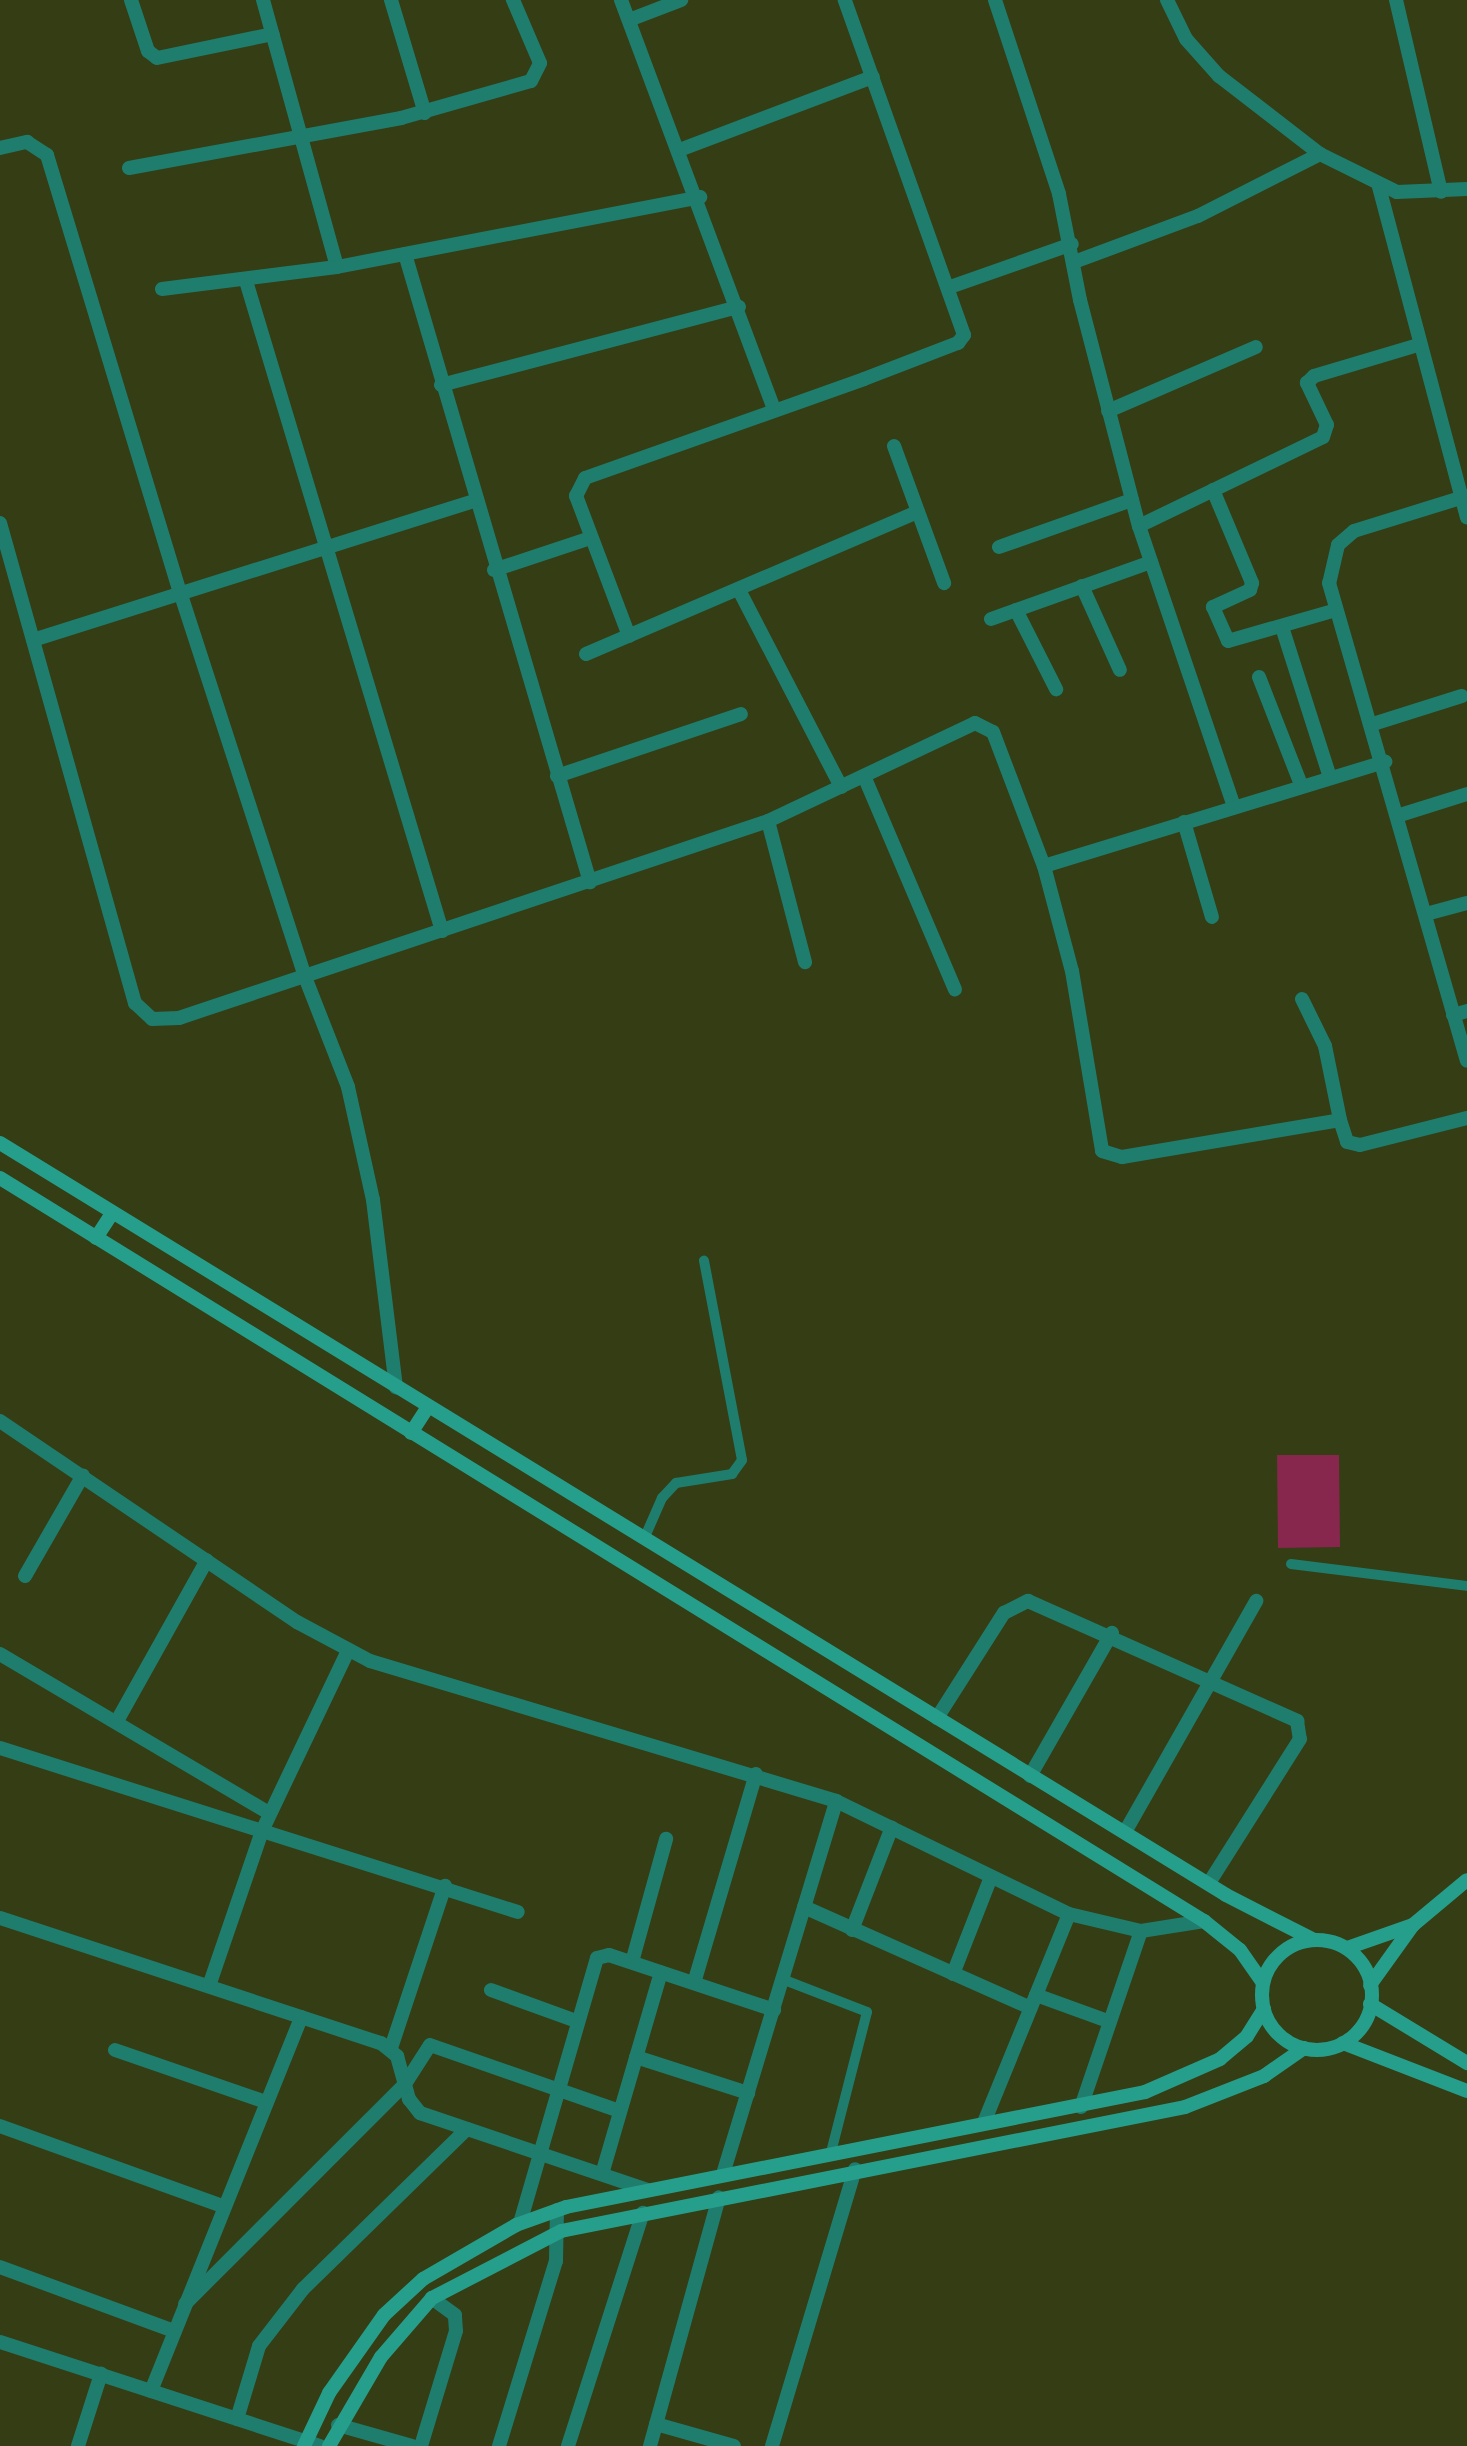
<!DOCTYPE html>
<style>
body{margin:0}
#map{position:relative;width:1467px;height:2446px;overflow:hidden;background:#343d13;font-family:"Titillium Web",sans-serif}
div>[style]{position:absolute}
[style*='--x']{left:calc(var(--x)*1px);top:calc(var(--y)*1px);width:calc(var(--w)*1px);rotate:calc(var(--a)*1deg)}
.building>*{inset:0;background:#87274e}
.lane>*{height:10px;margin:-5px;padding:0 5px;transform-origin:5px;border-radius:5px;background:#1f7d6e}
.street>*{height:14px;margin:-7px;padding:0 7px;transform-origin:7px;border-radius:7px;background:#1f7d6e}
.secondary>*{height:14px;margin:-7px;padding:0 7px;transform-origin:7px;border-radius:7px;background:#259f8c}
.secondary>.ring{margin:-7px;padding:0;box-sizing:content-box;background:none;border:14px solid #259f8c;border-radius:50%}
span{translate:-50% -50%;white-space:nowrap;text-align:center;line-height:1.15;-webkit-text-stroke:7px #2a3207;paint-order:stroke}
</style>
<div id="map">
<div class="building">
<div style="clip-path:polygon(1277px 1455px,1339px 1455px,1340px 1547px,1278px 1548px)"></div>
</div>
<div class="lane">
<div style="--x:644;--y:1539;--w:45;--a:-66.3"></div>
<div style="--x:662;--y:1498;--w:21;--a:-47"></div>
<div style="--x:676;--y:1483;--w:57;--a:-9.1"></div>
<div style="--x:732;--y:1474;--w:17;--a:-54"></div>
<div style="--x:742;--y:1460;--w:203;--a:-100.8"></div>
<div style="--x:1291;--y:1564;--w:177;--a:7.1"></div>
<div style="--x:782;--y:1979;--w:91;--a:21.2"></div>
<div style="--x:867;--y:2012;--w:145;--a:104.4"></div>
</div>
<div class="street">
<div style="--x:131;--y:0;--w:54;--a:71.6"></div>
<div style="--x:148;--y:51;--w:11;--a:38"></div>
<div style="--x:157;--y:58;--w:118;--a:-11.7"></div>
<div style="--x:263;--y:0;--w:277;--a:74.5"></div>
<div style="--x:391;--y:0;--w:118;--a:73.3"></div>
<div style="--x:621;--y:0;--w:437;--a:69.5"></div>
<div style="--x:995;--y:0;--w:204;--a:71.7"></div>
<div style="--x:1059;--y:194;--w:108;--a:78.8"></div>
<div style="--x:1080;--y:300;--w:234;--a:75.4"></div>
<div style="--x:1139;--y:526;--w:297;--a:71.3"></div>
<div style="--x:1167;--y:0;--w:43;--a:64"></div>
<div style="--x:1186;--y:39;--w:50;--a:48.3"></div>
<div style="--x:1219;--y:76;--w:128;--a:37.7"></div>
<div style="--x:1320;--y:154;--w:86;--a:26.3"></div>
<div style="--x:1397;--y:192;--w:70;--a:-2.5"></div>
<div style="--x:1396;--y:0;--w:197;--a:76.8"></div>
<div style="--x:629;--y:20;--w:56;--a:-21"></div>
<div style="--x:0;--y:148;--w:28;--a:-13"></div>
<div style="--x:27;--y:142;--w:24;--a:33"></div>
<div style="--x:47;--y:155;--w:460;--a:73.1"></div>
<div style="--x:181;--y:595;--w:402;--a:72"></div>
<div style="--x:305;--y:977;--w:118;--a:68.6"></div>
<div style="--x:348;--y:1087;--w:116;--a:77.5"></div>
<div style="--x:373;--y:1200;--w:189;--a:83"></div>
<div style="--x:682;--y:149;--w:204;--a:-20.7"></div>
<div style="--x:129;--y:168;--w:277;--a:-10.4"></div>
<div style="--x:401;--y:118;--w:135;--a:-15.9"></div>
<div style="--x:531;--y:81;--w:20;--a:-63"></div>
<div style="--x:540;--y:63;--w:69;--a:-113.2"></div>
<div style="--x:1379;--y:187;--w:342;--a:75.1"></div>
<div style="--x:405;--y:254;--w:655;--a:73.59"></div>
<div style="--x:1074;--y:262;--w:132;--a:-20.4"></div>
<div style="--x:1198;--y:216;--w:137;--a:-26.9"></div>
<div style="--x:246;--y:281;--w:679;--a:73.22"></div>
<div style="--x:950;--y:287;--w:129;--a:-19.4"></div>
<div style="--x:162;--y:289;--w:176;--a:-7.2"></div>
<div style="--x:337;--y:267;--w:370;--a:-10.9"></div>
<div style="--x:441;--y:385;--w:308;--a:-14.7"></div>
<div style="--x:1108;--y:411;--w:161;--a:-23.4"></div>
<div style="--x:894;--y:446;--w:146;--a:69.9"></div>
<div style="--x:1213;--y:490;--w:101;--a:67.2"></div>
<div style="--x:1252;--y:583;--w:7;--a:106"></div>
<div style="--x:1250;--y:590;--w:41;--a:155.3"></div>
<div style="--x:1213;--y:607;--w:37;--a:66"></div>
<div style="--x:1228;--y:641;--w:112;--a:-16"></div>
<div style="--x:1467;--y:496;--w:118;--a:162.8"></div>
<div style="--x:1354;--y:531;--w:21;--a:139"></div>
<div style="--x:1338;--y:545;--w:39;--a:103"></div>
<div style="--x:1329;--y:583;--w:497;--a:73.9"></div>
<div style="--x:0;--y:523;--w:499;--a:74.3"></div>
<div style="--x:135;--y:1003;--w:23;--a:43"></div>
<div style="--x:152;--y:1019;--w:27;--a:-2"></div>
<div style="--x:179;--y:1018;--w:621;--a:-18.49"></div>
<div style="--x:768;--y:821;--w:229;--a:-25.3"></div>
<div style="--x:975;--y:723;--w:20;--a:27"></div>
<div style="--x:993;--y:732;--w:143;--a:69.2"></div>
<div style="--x:1044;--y:866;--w:357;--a:-17"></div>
<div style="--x:1139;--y:526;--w:204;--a:-25.8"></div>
<div style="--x:1323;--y:437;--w:13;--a:-72"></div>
<div style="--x:1327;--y:425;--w:47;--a:-115.5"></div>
<div style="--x:1307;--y:383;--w:10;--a:-45"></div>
<div style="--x:1314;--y:376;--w:109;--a:-16.6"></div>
<div style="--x:999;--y:547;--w:141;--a:-19.5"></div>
<div style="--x:494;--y:570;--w:102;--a:-18.3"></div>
<div style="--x:1082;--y:586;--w:92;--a:65.7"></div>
<div style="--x:739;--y:590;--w:222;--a:62.6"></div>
<div style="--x:1016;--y:610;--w:89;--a:63.1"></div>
<div style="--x:991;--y:619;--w:170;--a:-19.6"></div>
<div style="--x:1282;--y:627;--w:157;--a:72.3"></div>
<div style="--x:629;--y:636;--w:150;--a:-110.7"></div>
<div style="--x:576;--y:496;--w:20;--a:-63"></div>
<div style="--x:585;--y:478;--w:296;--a:-19.5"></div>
<div style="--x:864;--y:379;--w:101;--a:-21"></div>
<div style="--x:958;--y:343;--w:10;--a:-53"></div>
<div style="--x:964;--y:335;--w:356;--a:-109.6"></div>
<div style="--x:33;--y:640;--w:462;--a:-17.5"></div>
<div style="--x:586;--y:654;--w:361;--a:-23.2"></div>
<div style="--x:1259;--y:677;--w:116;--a:68.7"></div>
<div style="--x:1373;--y:724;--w:93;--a:-17.5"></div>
<div style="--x:557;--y:776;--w:194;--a:-18.6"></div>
<div style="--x:864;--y:776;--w:232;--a:66.9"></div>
<div style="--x:1400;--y:815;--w:70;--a:-17.4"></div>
<div style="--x:768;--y:821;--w:146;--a:75.3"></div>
<div style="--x:1184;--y:822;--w:99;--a:73.6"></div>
<div style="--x:1044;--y:866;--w:109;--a:75.1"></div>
<div style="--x:1072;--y:971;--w:182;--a:80.5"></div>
<div style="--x:1102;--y:1151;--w:21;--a:17"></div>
<div style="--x:1122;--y:1157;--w:221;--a:-9.6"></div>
<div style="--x:1340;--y:1120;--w:23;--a:72"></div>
<div style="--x:1347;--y:1142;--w:13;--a:13"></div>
<div style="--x:1360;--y:1145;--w:110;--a:-14.2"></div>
<div style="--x:1426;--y:914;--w:42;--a:-15"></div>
<div style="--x:1302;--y:999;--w:52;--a:63.9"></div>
<div style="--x:1325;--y:1046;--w:76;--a:78.5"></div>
<div style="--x:1453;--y:1015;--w:15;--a:-16"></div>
<div style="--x:0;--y:1421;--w:359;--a:34.1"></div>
<div style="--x:297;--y:1622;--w:83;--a:28.1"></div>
<div style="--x:370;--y:1661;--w:487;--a:16.7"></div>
<div style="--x:836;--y:1801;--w:259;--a:25.9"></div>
<div style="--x:1069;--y:1914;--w:74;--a:13.3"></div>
<div style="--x:1141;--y:1931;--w:64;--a:-9"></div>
<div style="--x:25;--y:1576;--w:116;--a:-60.1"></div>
<div style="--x:0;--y:1654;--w:312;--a:30.6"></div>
<div style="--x:937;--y:1718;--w:125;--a:-57.5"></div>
<div style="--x:1004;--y:1613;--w:27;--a:-27"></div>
<div style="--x:1028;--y:1601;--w:295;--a:24"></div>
<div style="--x:1297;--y:1721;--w:18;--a:81"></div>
<div style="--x:1300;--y:1739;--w:170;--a:122.3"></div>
<div style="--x:117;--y:1721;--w:184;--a:-60.8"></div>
<div style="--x:0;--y:1748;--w:543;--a:17.57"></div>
<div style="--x:1030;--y:1776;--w:165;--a:-60.2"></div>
<div style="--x:1125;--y:1832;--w:266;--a:-60.4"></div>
<div style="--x:804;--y:1907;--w:248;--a:24"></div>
<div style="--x:0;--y:1918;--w:401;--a:18.2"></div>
<div style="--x:381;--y:2043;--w:21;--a:39"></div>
<div style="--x:397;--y:2056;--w:45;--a:74.4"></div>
<div style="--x:409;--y:2099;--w:18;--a:52"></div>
<div style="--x:420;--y:2113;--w:240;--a:18.7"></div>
<div style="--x:852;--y:1930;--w:110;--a:-68.8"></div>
<div style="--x:632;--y:1962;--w:128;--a:-74.5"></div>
<div style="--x:953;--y:1974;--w:104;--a:-68.6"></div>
<div style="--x:694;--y:1983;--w:218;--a:-73.5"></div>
<div style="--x:209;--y:1986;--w:164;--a:-71.1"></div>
<div style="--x:262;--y:1831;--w:199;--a:-64.5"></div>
<div style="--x:491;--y:1990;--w:90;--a:20"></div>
<div style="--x:1036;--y:1995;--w:77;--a:19.9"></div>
<div style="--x:391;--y:2048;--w:171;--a:-71.6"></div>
<div style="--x:115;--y:2050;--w:160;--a:19"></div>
<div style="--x:636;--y:2057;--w:118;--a:17.8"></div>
<div style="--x:1081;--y:2107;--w:186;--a:-71.2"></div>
<div style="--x:985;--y:2120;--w:222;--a:-67.8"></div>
<div style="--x:0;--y:2126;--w:236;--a:19.8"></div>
<div style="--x:602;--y:2174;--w:210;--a:-73.7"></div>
<div style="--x:723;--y:2174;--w:390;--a:-73.1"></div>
<div style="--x:520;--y:2223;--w:276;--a:-73.8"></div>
<div style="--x:597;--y:1958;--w:12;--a:-14"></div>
<div style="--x:609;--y:1955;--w:174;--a:18.4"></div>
<div style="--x:0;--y:2267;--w:185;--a:20.2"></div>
<div style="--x:185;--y:2304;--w:311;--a:-45"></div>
<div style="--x:405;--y:2084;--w:46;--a:-57.3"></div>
<div style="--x:430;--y:2045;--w:201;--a:19.2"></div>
<div style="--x:0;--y:2342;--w:336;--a:18"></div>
<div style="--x:151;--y:2391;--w:403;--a:-68.1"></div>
<div style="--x:237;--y:2419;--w:76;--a:-73.2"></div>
<div style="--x:259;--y:2346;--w:72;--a:-52.3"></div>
<div style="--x:303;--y:2289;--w:229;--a:-44.3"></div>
<div style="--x:656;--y:2424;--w:81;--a:15.8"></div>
<div style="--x:338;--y:2425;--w:77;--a:15.8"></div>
<div style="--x:78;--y:2446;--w:76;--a:-72.3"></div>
<div style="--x:421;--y:2446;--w:120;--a:-73.1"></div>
<div style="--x:456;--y:2331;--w:16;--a:-94"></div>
<div style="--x:455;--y:2315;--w:29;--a:-144"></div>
<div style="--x:499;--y:2446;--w:194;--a:-72.9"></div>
<div style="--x:556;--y:2261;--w:51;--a:-88.9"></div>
<div style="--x:568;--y:2446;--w:245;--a:-72.2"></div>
<div style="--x:650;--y:2446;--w:258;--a:-74.5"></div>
<div style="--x:772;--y:2446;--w:289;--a:-73.3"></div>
</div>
<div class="secondary">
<div style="--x:0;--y:1143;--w:1438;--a:31.52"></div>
<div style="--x:1226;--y:1895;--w:99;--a:27.1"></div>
<div style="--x:0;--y:1178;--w:1415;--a:31.68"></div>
<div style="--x:1204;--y:1921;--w:46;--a:38.9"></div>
<div style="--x:1240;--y:1950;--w:40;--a:55.1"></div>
<div style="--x:96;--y:1238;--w:30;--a:-57"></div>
<div style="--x:411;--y:1433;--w:31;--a:-57"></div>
<div class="ring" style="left:1262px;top:1940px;width:96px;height:96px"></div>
<div style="--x:1347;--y:1948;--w:70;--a:-19.2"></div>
<div style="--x:1370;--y:1985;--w:74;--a:-54.4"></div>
<div style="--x:1413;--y:1925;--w:70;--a:-39.8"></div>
<div style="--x:1370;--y:2004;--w:114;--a:31.3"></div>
<div style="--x:1343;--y:2043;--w:133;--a:21.2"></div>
<div style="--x:304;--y:2446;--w:59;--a:-64.7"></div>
<div style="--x:329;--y:2393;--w:95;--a:-54.8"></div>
<div style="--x:384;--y:2315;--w:53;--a:-42.7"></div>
<div style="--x:423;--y:2279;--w:108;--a:-30.1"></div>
<div style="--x:516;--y:2225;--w:53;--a:-19.8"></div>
<div style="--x:566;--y:2207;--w:590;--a:-11.23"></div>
<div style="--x:1145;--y:2092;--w:82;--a:-23.7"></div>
<div style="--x:1220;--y:2059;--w:35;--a:-40"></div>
<div style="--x:1247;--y:2036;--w:32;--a:-58"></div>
<div style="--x:329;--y:2446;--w:103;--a:-59.7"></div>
<div style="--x:381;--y:2357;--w:78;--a:-49.2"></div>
<div style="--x:432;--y:2298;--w:145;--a:-27.4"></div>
<div style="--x:561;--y:2231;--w:636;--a:-11.24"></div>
<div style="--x:1185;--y:2107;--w:85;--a:-21.4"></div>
<div style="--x:1264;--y:2076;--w:49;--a:-35"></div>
</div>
</div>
